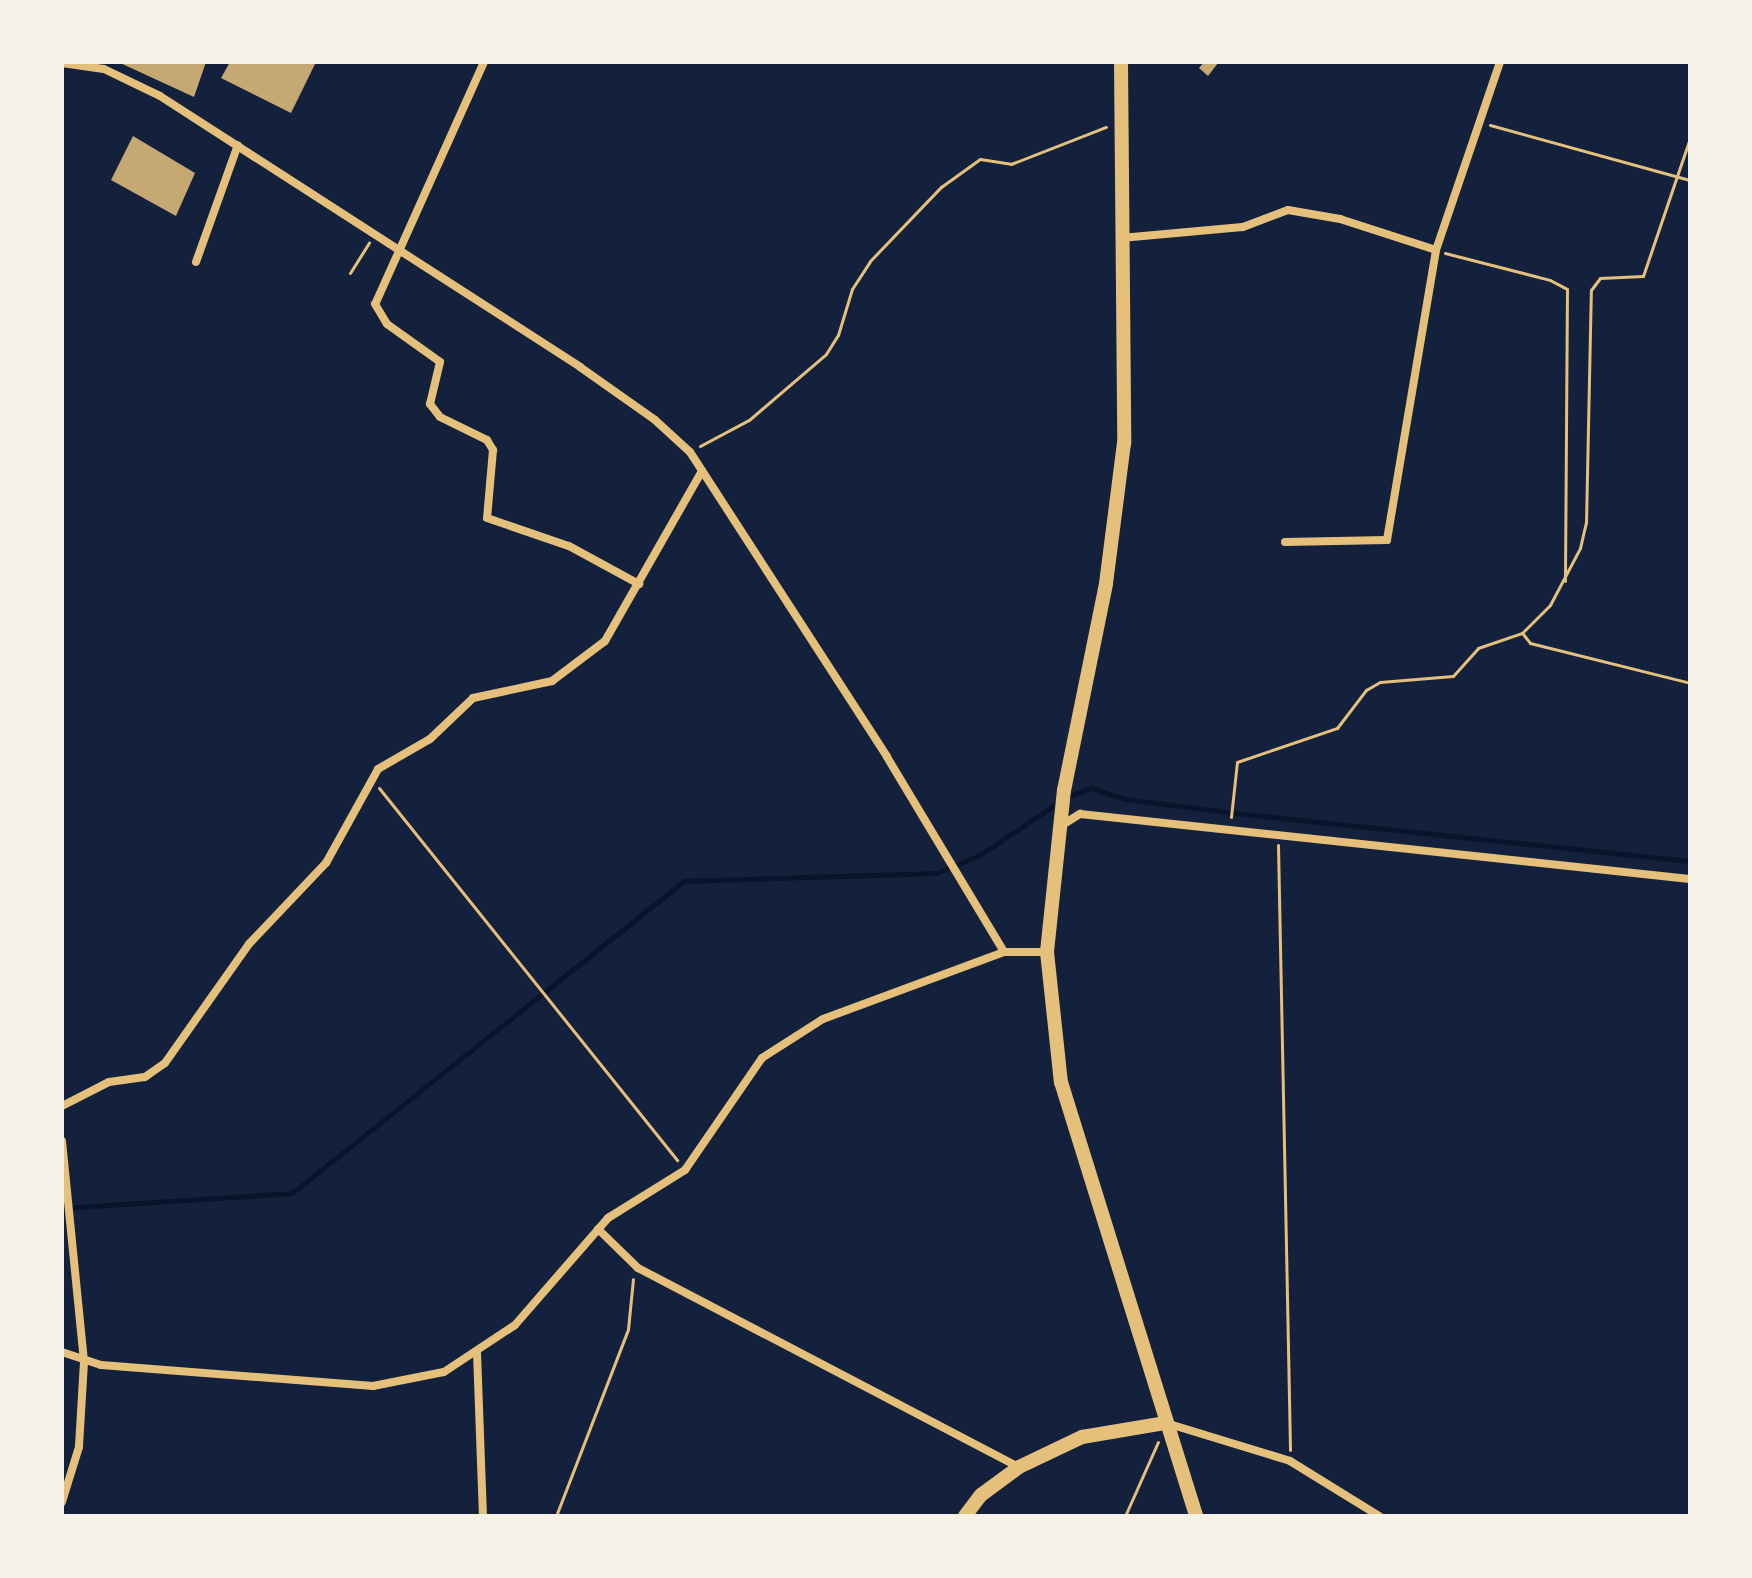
<!DOCTYPE html>
<style>
body{margin:0}
#map{position:relative;width:1752px;height:1578px;overflow:hidden;background:#14213d;font-family:Georgia,serif}
div>[style]{position:absolute}
[style*='--x']{left:calc(var(--x)*1px);top:calc(var(--y)*1px);width:calc(var(--w)*1px);rotate:calc(var(--a)*1deg)}
.stream>*{height:5px;margin:-2.5px;padding:0 2.5px;transform-origin:2.5px;border-radius:2.5px;background:#0b132b}
.building>*{inset:0;background:#c6a872}
.path>*{height:3px;margin:-1.5px;padding:0 1.5px;transform-origin:1.5px;border-radius:1.5px;background:#e5c07b}
.minor>*{height:8px;margin:-4px;padding:0 4px;transform-origin:4px;border-radius:4px;background:#e5c07b}
.primary>*{height:14px;margin:-7px;padding:0 7px;transform-origin:7px;border-radius:7px;background:#e5c07b}
.trunk>*{height:14px;margin:-7px;padding:0 7px;transform-origin:7px;border-radius:7px;background:#e5c07b}
span{translate:-50% -50%;white-space:nowrap;text-align:center;line-height:1.15;-webkit-text-stroke:8px #f6f1e7;paint-order:stroke}
.frame{position:absolute;inset:0;border:64px solid #f6f1e7;pointer-events:none}
</style>
<div id="map">
<div class="stream">
<div style="--x:1067;--y:797;--w:26;--a:-21"></div>
<div style="--x:1091;--y:788;--w:36;--a:18"></div>
<div style="--x:1125;--y:799;--w:128;--a:7.2"></div>
<div style="--x:1252;--y:815;--w:440;--a:6"></div>
<div style="--x:62;--y:1208;--w:230;--a:-3.7"></div>
<div style="--x:292;--y:1193;--w:501;--a:-38.52"></div>
<div style="--x:684;--y:881;--w:252;--a:-1.8"></div>
<div style="--x:936;--y:873;--w:48;--a:-22.2"></div>
<div style="--x:980;--y:855;--w:95;--a:-33.9"></div>
</div>
<div class="building">
<div style="clip-path:polygon(118px 62px,206px 62px,194px 97px)"></div>
<div style="clip-path:polygon(230px 62px,316px 62px,291px 113px,221px 78px)"></div>
<div style="clip-path:polygon(1204px 62px,1218px 63px,1208px 76px,1199px 68px)"></div>
<div style="clip-path:polygon(133px 136px,195px 173px,176px 216px,111px 180px)"></div>
</div>
<div class="path">
<div style="--x:1490;--y:125;--w:207;--a:15.4"></div>
<div style="--x:1445;--y:253;--w:108;--a:14.4"></div>
<div style="--x:1550;--y:280;--w:19;--a:28"></div>
<div style="--x:1567;--y:289;--w:292;--a:90.4"></div>
<div style="--x:350;--y:273;--w:36;--a:-58"></div>
<div style="--x:700;--y:446;--w:55;--a:-28"></div>
<div style="--x:749;--y:420;--w:101;--a:-40.6"></div>
<div style="--x:826;--y:354;--w:22;--a:-58"></div>
<div style="--x:838;--y:335;--w:48;--a:-73.1"></div>
<div style="--x:852;--y:289;--w:33;--a:-57"></div>
<div style="--x:870;--y:261;--w:103;--a:-46.2"></div>
<div style="--x:941;--y:187;--w:48;--a:-35.7"></div>
<div style="--x:980;--y:159;--w:31;--a:9"></div>
<div style="--x:1011;--y:164;--w:102;--a:-21.3"></div>
<div style="--x:1523;--y:634;--w:11;--a:52"></div>
<div style="--x:1530;--y:643;--w:165;--a:14"></div>
<div style="--x:379;--y:788;--w:477;--a:51.3"></div>
<div style="--x:1231;--y:817;--w:55;--a:-83.8"></div>
<div style="--x:1237;--y:762;--w:106;--a:-18.8"></div>
<div style="--x:1337;--y:728;--w:48;--a:-52.7"></div>
<div style="--x:1366;--y:690;--w:16;--a:-30"></div>
<div style="--x:1380;--y:682;--w:73;--a:-4.7"></div>
<div style="--x:1453;--y:676;--w:38;--a:-48"></div>
<div style="--x:1478;--y:648;--w:46;--a:-18.8"></div>
<div style="--x:1522;--y:633;--w:40;--a:-45"></div>
<div style="--x:1550;--y:605;--w:64;--a:-62.2"></div>
<div style="--x:1580;--y:548;--w:26;--a:-77"></div>
<div style="--x:1586;--y:523;--w:233;--a:-88.8"></div>
<div style="--x:1591;--y:290;--w:15;--a:-53"></div>
<div style="--x:1600;--y:278;--w:43;--a:-2.7"></div>
<div style="--x:1643;--y:276;--w:146;--a:-71.2"></div>
<div style="--x:1278;--y:845;--w:605;--a:88.86"></div>
<div style="--x:556;--y:1516;--w:200;--a:-68.9"></div>
<div style="--x:628;--y:1329;--w:50;--a:-84.3"></div>
<div style="--x:1125;--y:1516;--w:81;--a:-66"></div>
</div>
<div class="minor">
<div style="--x:484;--y:62;--w:265;--a:114.2"></div>
<div style="--x:375;--y:304;--w:23;--a:59"></div>
<div style="--x:387;--y:324;--w:65;--a:35.6"></div>
<div style="--x:440;--y:362;--w:43;--a:103.4"></div>
<div style="--x:430;--y:404;--w:16;--a:52"></div>
<div style="--x:440;--y:417;--w:52;--a:26.1"></div>
<div style="--x:487;--y:440;--w:12;--a:59"></div>
<div style="--x:493;--y:450;--w:68;--a:95"></div>
<div style="--x:487;--y:518;--w:87;--a:18.9"></div>
<div style="--x:569;--y:546;--w:80;--a:28.5"></div>
<div style="--x:62;--y:63;--w:42;--a:8.1"></div>
<div style="--x:104;--y:69;--w:62;--a:25.7"></div>
<div style="--x:160;--y:96;--w:500;--a:32.8"></div>
<div style="--x:580;--y:367;--w:92;--a:35.2"></div>
<div style="--x:655;--y:420;--w:47;--a:42.4"></div>
<div style="--x:690;--y:452;--w:363;--a:57.1"></div>
<div style="--x:887;--y:757;--w:227;--a:59"></div>
<div style="--x:1121;--y:238;--w:122;--a:-5.2"></div>
<div style="--x:1243;--y:227;--w:48;--a:-20.7"></div>
<div style="--x:1288;--y:210;--w:53;--a:9.8"></div>
<div style="--x:1340;--y:219;--w:101;--a:17.9"></div>
<div style="--x:196;--y:262;--w:124;--a:-70.3"></div>
<div style="--x:1285;--y:542;--w:102;--a:-1.1"></div>
<div style="--x:1387;--y:540;--w:294;--a:-80.4"></div>
<div style="--x:1436;--y:250;--w:199;--a:-71.2"></div>
<div style="--x:1059;--y:827;--w:25;--a:-32"></div>
<div style="--x:1080;--y:814;--w:613;--a:6.08"></div>
<div style="--x:62;--y:1106;--w:53;--a:-27.1"></div>
<div style="--x:109;--y:1082;--w:36;--a:-8"></div>
<div style="--x:145;--y:1077;--w:24;--a:-35"></div>
<div style="--x:165;--y:1063;--w:146;--a:-54.8"></div>
<div style="--x:249;--y:944;--w:112;--a:-46.5"></div>
<div style="--x:326;--y:863;--w:107;--a:-61"></div>
<div style="--x:378;--y:769;--w:60;--a:-30"></div>
<div style="--x:430;--y:739;--w:59;--a:-43.6"></div>
<div style="--x:473;--y:698;--w:81;--a:-12.1"></div>
<div style="--x:552;--y:681;--w:66;--a:-37"></div>
<div style="--x:605;--y:641;--w:196;--a:-60.3"></div>
<div style="--x:62;--y:1141;--w:222;--a:84.3"></div>
<div style="--x:84;--y:1362;--w:85;--a:93.4"></div>
<div style="--x:79;--y:1447;--w:58;--a:107.2"></div>
<div style="--x:598;--y:1229;--w:56;--a:44.3"></div>
<div style="--x:638;--y:1268;--w:430;--a:27.6"></div>
<div style="--x:62;--y:1352;--w:41;--a:18.4"></div>
<div style="--x:101;--y:1365;--w:273;--a:4.4"></div>
<div style="--x:373;--y:1386;--w:72;--a:-11.2"></div>
<div style="--x:444;--y:1372;--w:85;--a:-33.5"></div>
<div style="--x:515;--y:1325;--w:142;--a:-49"></div>
<div style="--x:608;--y:1218;--w:91;--a:-31.9"></div>
<div style="--x:685;--y:1170;--w:136;--a:-55.5"></div>
<div style="--x:762;--y:1058;--w:72;--a:-32.6"></div>
<div style="--x:823;--y:1019;--w:193;--a:-20.3"></div>
<div style="--x:1004;--y:952;--w:43;--a:0"></div>
<div style="--x:477;--y:1353;--w:163;--a:87.9"></div>
<div style="--x:1166;--y:1423;--w:130;--a:17"></div>
<div style="--x:1290;--y:1461;--w:105;--a:31.7"></div>
</div>
<div class="primary">
<div style="--x:965;--y:1516;--w:26;--a:-53"></div>
<div style="--x:981;--y:1495;--w:47;--a:-36.4"></div>
<div style="--x:1019;--y:1467;--w:70;--a:-25.5"></div>
<div style="--x:1082;--y:1437;--w:85;--a:-9.5"></div>
</div>
<div class="trunk">
<div style="--x:1121;--y:62;--w:381;--a:89.5"></div>
<div style="--x:1124;--y:443;--w:142;--a:97.3"></div>
<div style="--x:1106;--y:584;--w:210;--a:101.5"></div>
<div style="--x:1064;--y:790;--w:163;--a:96"></div>
<div style="--x:1047;--y:952;--w:131;--a:83.9"></div>
<div style="--x:1061;--y:1082;--w:455;--a:72.7"></div>
</div>
<div class="frame"></div>
</div>
